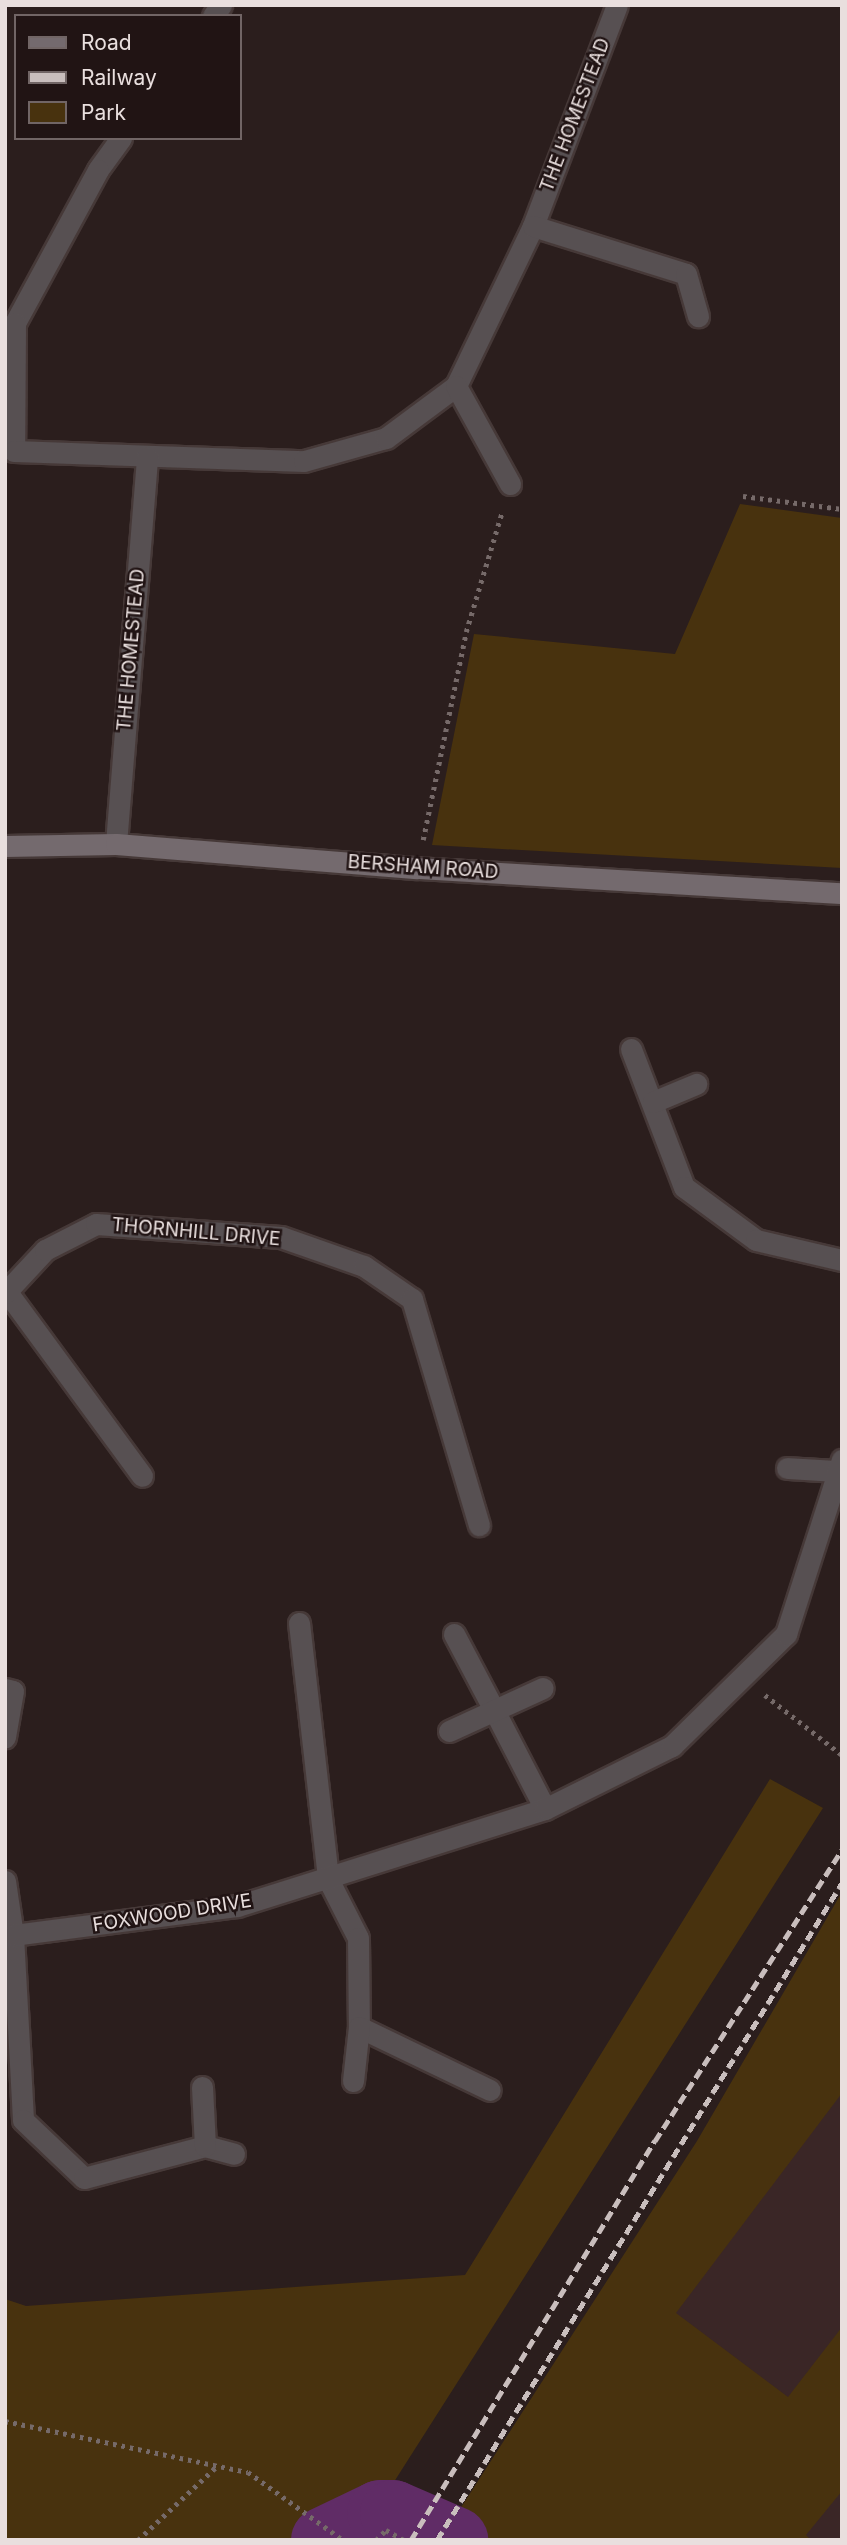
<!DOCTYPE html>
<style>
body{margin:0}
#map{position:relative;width:847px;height:2545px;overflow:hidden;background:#2b1e1d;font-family:Inter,sans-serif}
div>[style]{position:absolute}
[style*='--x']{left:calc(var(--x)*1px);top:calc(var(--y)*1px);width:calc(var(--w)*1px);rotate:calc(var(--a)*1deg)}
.built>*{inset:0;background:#3a2626}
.green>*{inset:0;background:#48320e}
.river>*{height:66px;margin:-33px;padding:0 33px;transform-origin:33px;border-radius:33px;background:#602c66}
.path>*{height:4.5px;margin-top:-2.25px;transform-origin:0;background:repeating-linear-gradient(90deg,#766a69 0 3.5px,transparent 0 8.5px)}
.roads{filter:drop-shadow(2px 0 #463938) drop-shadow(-2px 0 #463938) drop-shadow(0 2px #463938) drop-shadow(0 -2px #463938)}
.service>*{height:21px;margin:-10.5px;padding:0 10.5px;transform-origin:10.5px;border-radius:10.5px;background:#575052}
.minor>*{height:21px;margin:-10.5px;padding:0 10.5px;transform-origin:10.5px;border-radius:10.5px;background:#575052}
.secondary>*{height:21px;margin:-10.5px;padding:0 10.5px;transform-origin:10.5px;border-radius:10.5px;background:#746a6e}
.rail>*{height:5px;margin-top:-2.5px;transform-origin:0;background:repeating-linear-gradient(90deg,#c9bebd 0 10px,transparent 0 15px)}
span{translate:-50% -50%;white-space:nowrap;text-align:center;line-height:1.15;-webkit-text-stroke:5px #211414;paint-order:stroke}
.street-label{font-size:19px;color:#e9dfde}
.frame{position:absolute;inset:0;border:7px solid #e9dfde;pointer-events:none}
.legend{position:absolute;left:14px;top:14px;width:228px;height:126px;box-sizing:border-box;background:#211414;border:2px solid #716565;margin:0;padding:9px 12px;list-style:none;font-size:21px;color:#e9dfde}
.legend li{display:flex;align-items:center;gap:14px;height:35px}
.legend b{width:35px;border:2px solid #716565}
</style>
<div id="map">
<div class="built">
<div style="clip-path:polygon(842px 1970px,842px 2540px,811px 2540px,571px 2350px)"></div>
</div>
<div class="green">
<div style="clip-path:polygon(740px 504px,842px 518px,842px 868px,432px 845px,474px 634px,675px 654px)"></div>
<div style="clip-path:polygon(770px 1779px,823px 1808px,357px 2540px,5px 2540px,5px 2299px,26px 2306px,465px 2275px)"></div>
<div style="clip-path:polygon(842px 1892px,842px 2093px,676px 2313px,788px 2397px,842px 2327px,842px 2491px,806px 2535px,811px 2540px,440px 2540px,697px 2141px)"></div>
</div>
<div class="river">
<div style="--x:324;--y:2540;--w:62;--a:-25.7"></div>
<div style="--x:380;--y:2513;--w:13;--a:0"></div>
<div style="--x:393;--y:2513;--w:68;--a:23.5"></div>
</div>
<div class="path">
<div style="--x:743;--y:496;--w:100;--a:7.5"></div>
<div style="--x:423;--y:840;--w:212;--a:-78.3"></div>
<div style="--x:466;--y:632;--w:125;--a:-73.3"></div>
<div style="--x:765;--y:1695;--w:98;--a:37.9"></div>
<div style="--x:5;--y:2421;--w:248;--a:11.9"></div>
<div style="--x:248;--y:2472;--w:117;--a:35.6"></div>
<div style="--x:138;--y:2540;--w:108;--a:-43.1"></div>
<div style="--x:376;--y:2540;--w:14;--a:-45"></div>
<div style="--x:386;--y:2530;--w:21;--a:29"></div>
</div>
<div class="roads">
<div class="service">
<div style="--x:454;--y:1634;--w:86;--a:62.2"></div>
</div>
<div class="minor">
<div style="--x:213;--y:16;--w:14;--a:-54"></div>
<div style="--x:121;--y:138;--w:39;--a:126"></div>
<div style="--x:98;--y:170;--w:174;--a:118.5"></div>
<div style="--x:15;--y:323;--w:128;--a:90.4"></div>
<div style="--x:14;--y:451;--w:290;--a:2"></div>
<div style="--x:304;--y:461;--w:85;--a:-15.7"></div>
<div style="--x:386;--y:438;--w:87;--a:-36.6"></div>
<div style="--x:456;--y:386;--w:178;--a:-64.3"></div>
<div style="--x:533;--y:226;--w:236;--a:-69.2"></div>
<div style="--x:533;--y:226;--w:160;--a:17.4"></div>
<div style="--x:686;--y:274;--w:44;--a:74.1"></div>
<div style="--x:456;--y:386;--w:112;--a:61.1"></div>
<div style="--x:116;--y:844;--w:388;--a:-85.4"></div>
<div style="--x:631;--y:1049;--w:148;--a:69"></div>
<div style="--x:684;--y:1187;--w:89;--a:36.4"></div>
<div style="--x:756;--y:1240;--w:88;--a:13.1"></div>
<div style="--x:653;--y:1102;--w:47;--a:-22.7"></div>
<div style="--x:7;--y:1292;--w:228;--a:53.7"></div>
<div style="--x:5;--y:1293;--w:59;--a:-47.1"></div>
<div style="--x:45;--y:1250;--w:57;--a:-27"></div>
<div style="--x:96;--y:1224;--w:185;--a:4"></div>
<div style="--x:281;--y:1237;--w:88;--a:19.3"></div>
<div style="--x:364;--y:1266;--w:58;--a:34.5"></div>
<div style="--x:412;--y:1299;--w:236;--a:73.5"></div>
<div style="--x:787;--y:1468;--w:51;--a:3.4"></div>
<div style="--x:299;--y:1623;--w:258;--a:83.5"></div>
<div style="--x:328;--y:1879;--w:66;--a:63"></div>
<div style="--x:358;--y:1938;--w:89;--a:89.4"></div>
<div style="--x:359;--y:2027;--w:145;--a:25.7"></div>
<div style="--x:5;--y:1689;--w:8;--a:14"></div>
<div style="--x:13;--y:1691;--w:47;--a:99.9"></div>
<div style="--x:494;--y:1710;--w:111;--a:62.7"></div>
<div style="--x:449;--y:1731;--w:103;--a:-24.6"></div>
<div style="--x:5;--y:1881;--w:55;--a:81.6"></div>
<div style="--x:13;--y:1935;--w:185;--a:86.9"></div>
<div style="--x:23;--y:2120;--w:84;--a:43.6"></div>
<div style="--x:84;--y:2178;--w:125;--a:-14.8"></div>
<div style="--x:205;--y:2146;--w:30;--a:15"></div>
<div style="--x:13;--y:1935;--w:226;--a:-7.4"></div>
<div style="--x:237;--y:1906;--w:323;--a:-17.5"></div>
<div style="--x:545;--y:1809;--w:142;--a:-26.4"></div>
<div style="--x:672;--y:1746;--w:160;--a:-44.5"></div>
<div style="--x:786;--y:1634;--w:183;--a:-72.2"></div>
<div style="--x:353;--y:2081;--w:54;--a:-83.7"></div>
<div style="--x:202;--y:2087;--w:59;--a:87.1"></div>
</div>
<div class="secondary">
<div style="--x:5;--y:846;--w:111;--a:-1"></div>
<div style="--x:116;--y:844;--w:302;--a:4.6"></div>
<div style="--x:417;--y:868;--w:426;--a:3.4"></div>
</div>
</div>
<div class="rail">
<div style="--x:411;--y:2540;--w:468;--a:-58.6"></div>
<div style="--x:655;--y:2141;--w:346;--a:-57.3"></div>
<div style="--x:437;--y:2540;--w:772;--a:-58.35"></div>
</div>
<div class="street-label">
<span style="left:575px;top:115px;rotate:-69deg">THE HOMESTEAD</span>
<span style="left:131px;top:650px;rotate:-85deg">THE HOMESTEAD</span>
<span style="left:423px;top:867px;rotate:4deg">BERSHAM ROAD</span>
<span style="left:196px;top:1232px;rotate:5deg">THORNHILL DRIVE</span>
<span style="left:172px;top:1913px;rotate:-9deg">FOXWOOD DRIVE</span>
</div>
<div class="frame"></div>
<ul class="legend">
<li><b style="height:9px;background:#746a6e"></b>Road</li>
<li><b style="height:9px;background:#c9bebd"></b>Railway</li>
<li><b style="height:19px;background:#48320e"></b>Park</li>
</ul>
</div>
